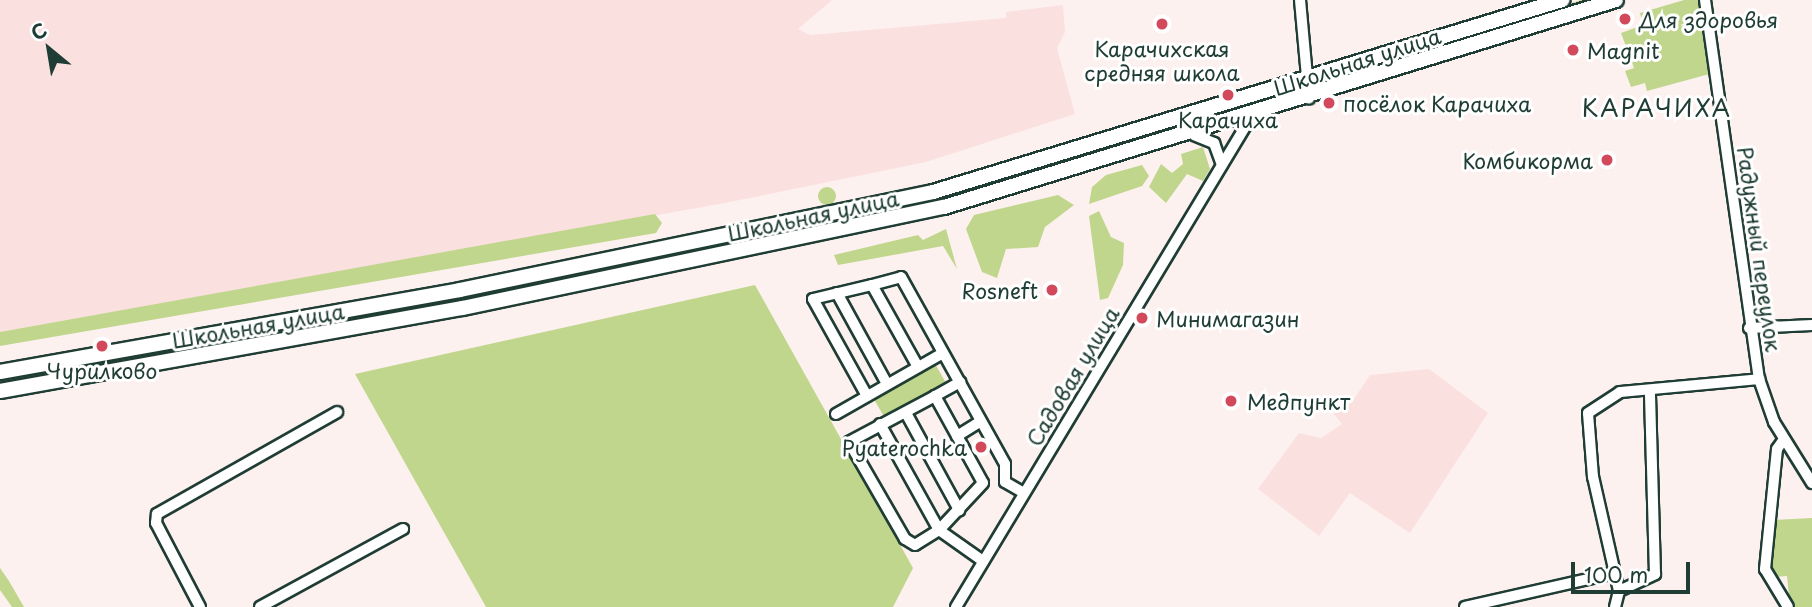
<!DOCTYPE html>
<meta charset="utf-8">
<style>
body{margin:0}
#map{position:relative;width:1812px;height:607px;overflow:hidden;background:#fdf1f0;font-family:"Playpen Sans",sans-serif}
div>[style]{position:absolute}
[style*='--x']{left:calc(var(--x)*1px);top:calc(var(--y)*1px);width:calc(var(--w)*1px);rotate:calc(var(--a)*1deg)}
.built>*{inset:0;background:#fae0df}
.green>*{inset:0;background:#c0d68c}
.round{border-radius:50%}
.roads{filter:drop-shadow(2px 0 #1f3d34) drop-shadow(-2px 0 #1f3d34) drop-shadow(0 2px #1f3d34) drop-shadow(0 -2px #1f3d34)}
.minor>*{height:10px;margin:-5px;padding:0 5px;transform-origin:5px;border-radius:5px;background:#fff}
.major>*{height:14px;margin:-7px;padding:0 7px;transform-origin:7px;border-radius:7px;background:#fff}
.dots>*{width:19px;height:19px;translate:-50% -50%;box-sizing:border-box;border:4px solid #fff;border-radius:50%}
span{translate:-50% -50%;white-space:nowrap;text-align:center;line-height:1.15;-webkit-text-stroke:6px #fff;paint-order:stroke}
.poi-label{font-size:21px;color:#1f3d34}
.left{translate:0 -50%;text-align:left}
.right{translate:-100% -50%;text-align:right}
.street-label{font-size:21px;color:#1f3d34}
.quarter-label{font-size:24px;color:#1f3d34;letter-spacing:2px}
.north{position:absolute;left:14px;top:14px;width:70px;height:70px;-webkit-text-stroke:5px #fff;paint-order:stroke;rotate:330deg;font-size:19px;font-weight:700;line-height:28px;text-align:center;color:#1f3d34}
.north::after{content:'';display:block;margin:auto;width:24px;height:32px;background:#1f3d34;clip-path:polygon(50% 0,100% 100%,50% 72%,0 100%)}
.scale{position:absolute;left:1571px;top:562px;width:119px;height:32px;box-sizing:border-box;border:4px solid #1f3d34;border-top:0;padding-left:9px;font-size:21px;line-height:24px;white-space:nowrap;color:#1f3d34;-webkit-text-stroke:5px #fff;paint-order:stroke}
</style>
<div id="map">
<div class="built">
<div style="clip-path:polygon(0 0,832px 0,798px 29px,810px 35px,1006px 18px,1006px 12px,1063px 5px,1065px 32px,1057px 48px,1075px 114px,926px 162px,725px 203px,0 332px)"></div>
<div style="clip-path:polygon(1429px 369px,1488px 413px,1410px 533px,1350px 493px,1319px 536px,1258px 489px,1299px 433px,1321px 438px,1342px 424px,1334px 414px,1352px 402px,1370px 375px)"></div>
</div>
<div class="green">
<div style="clip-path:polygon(1581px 0,1599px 0,1312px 91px,1312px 86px)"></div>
<div style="clip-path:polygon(1684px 0,1702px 0,1713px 73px,1647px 91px,1645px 83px,1631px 87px,1625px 71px,1634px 68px,1621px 33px,1643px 25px,1640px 13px)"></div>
<div style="clip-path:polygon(1230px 112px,949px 200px,946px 198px,948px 193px)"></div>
<div style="clip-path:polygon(1203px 147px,1210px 169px,1203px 181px,1187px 174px,1166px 203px,1149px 187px,1161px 164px,1172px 173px,1183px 164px,1181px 154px)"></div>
<div style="clip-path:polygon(1142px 165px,1149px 176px,1142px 186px,1089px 204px,1092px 187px,1106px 175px)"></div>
<div class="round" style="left:818px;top:187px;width:18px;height:18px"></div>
<div style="clip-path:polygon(1058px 195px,1074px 205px,1045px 227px,1038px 247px,1006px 249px,997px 278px,982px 272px,966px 229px,974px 215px)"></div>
<div style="clip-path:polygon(930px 199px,931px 204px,600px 276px,0 386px,0 379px,601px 270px)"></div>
<div style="clip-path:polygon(1099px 211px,1111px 237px,1124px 243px,1123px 265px,1108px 298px,1100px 300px,1089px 216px)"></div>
<div style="clip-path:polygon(655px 214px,662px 223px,656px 233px,0 346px,0 332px)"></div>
<div style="clip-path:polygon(946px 229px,957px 269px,943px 246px,838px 265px,834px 255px,918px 235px,923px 240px)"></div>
<div style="clip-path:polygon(755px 285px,913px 568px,893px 607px,486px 607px,355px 374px)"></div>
<div style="clip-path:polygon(934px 362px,949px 388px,886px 420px,872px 396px)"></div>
<div style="clip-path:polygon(1812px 518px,1812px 607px,1790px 607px,1787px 576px,1773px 577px,1765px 563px,1771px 520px)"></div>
<div style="clip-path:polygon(0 568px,9px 581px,24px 607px,12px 607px,0 590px)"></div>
</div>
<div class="roads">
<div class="minor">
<div style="--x:1300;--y:0;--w:99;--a:84.8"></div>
<div style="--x:1705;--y:0;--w:383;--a:81.9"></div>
<div style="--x:1759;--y:379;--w:46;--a:70.8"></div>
<div style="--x:1774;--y:422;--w:72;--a:58.1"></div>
<div style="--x:1194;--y:135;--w:22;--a:22"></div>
<div style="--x:1214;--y:143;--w:23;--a:70"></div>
<div style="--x:872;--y:285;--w:30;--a:-15"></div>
<div style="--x:901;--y:277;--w:214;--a:60.9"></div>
<div style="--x:1005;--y:464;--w:18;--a:90"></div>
<div style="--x:1005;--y:482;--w:22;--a:30"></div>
<div style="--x:837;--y:293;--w:104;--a:61.2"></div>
<div style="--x:1749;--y:328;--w:63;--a:-2.7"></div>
<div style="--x:867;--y:396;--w:111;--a:-119.1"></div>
<div style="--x:813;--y:299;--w:61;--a:-13.3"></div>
<div style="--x:872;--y:285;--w:94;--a:60.7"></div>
<div style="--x:935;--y:396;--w:99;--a:61.1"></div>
<div style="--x:983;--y:483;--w:64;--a:133.1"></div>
<div style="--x:939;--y:530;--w:28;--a:148"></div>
<div style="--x:915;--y:545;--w:12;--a:-149"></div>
<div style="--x:905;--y:539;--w:112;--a:-120"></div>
<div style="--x:849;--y:442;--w:98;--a:-28.1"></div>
<div style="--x:935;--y:396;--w:29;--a:-29"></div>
<div style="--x:906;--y:413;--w:111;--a:61.3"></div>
<div style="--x:836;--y:414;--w:123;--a:-29.7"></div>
<div style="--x:880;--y:424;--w:121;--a:60.9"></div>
<div style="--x:939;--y:530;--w:54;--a:35.2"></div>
<div style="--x:957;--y:436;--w:28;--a:-32"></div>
<div style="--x:1784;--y:439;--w:12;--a:125"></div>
<div style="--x:1777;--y:449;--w:121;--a:95.7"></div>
<div style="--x:1765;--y:569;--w:44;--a:58.8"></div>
<div style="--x:1619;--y:591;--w:40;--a:-25"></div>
<div style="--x:1655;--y:574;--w:184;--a:-91.6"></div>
<div style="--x:200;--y:607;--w:95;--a:-117.6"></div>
<div style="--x:156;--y:523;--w:9;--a:-84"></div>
<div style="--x:157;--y:514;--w:207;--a:-29.5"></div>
<div style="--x:260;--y:607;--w:163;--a:-28.6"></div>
<div style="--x:956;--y:607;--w:572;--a:-58.95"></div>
<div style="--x:1465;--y:607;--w:154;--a:-12.8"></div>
<div style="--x:1615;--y:607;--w:16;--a:-76"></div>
<div style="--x:1619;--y:591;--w:117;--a:-102.8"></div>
<div style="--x:1593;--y:477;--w:64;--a:-94.5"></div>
<div style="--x:1588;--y:413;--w:38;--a:-33"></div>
<div style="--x:1620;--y:392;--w:140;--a:-5.3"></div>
</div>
<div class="major">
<div style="--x:0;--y:372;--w:467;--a:-10.1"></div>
<div style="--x:460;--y:290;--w:483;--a:-11.7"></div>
<div style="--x:933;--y:192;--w:658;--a:-16.97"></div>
<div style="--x:0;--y:391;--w:470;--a:-10.2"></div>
<div style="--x:463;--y:308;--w:491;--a:-11.9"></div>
<div style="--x:944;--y:207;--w:703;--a:-17.12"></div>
</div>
</div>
<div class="dots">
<div style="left:1625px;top:19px;background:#d1495b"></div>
<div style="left:1162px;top:24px;background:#d1495b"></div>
<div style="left:1573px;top:50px;background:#d1495b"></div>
<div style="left:1228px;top:95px;background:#d1495b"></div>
<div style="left:1329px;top:103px;background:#d1495b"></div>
<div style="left:1607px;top:160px;background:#d1495b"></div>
<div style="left:1052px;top:290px;background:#d1495b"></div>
<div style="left:1142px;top:318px;background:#d1495b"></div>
<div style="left:102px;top:346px;background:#d1495b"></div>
<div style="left:1231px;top:401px;background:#d1495b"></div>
<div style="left:981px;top:447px;background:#d1495b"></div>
</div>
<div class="poi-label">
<span class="left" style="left:1639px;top:19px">Для здоровья</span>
<span style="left:1162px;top:60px">Карачихская<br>средняя школа</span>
<span class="left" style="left:1587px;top:50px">Magnit</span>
<span class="left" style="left:1343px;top:103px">посёлок Карачиха</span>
<span style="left:1228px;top:119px">Карачиха</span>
<span class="right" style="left:1593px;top:160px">Комбикорма</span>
<span class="right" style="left:1038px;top:290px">Rosneft</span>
<span class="left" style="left:1156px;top:318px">Минимагазин</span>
<span style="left:102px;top:370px">Чурилково</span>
<span class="left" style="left:1247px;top:401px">Медпункт</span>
<span class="right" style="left:967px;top:447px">Pyaterochka</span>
</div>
<div class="street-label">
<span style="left:1357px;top:61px;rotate:-18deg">Школьная улица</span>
<span style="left:813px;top:215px;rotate:-12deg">Школьная улица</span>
<span style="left:1760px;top:249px;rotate:82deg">Радужный переулок</span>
<span style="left:258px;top:325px;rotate:-10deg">Школьная улица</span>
<span style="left:1072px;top:376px;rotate:-59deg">Садовая улица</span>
</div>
<div class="quarter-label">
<span style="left:1657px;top:108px">КАРАЧИХА</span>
</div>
<div class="north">С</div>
<div class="scale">100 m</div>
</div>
